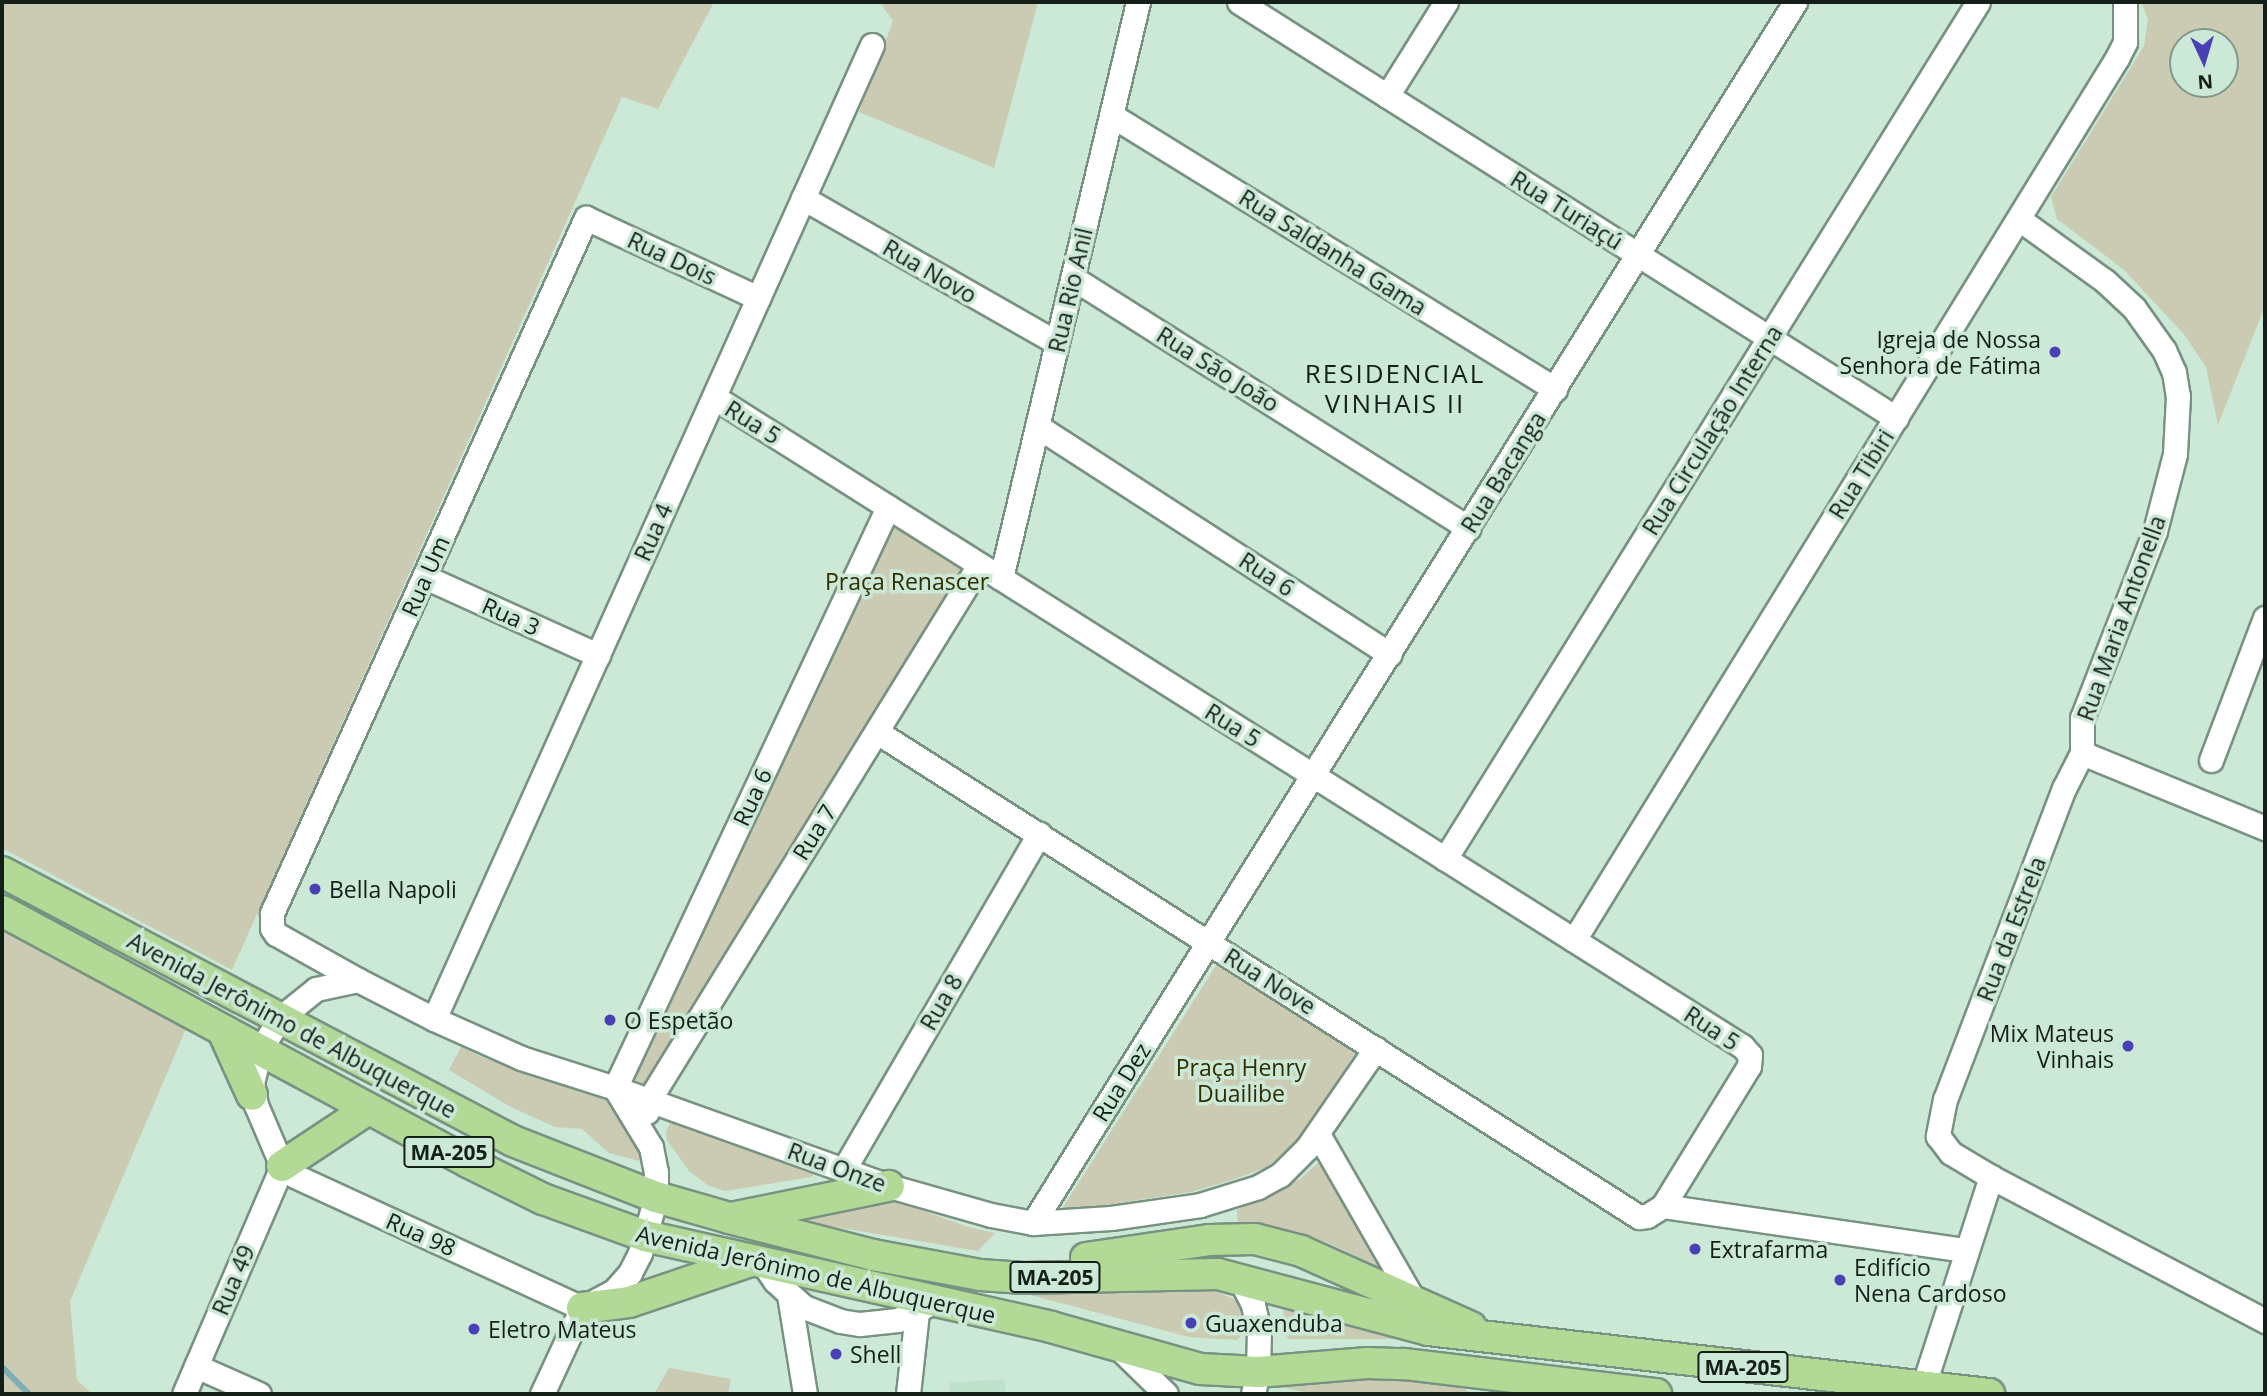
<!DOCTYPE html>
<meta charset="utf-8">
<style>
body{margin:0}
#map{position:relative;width:2267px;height:1396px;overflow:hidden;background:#cce8d7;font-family:"Open Sans",sans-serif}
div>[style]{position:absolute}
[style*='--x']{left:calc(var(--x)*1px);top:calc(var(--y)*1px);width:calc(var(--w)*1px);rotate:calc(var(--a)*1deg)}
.built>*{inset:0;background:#bde1cb}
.green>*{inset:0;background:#cacbb2}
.stream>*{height:6px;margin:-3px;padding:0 3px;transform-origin:3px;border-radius:3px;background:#7eaeb5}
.roads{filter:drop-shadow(2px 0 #789282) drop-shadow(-2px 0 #789282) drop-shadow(0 2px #789282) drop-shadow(0 -2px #789282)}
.minor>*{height:23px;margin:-11.5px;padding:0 11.5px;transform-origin:11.5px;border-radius:11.5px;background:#fff}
.major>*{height:30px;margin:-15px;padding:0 15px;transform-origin:15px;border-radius:15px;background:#b3d997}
.dots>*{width:19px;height:19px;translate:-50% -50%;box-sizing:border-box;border:4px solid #cce8d7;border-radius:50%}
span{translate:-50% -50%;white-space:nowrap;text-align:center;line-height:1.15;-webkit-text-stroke:7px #cce8d7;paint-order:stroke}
.shield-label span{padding:2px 5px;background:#cce8d7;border:2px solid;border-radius:5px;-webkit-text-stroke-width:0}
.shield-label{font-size:21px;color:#151f19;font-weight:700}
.street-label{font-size:23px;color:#151f19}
.poi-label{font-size:23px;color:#151f19}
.right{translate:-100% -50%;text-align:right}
.left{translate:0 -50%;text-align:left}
.park-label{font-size:23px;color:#2f2f00}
.quarter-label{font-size:26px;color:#151f19;letter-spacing:2px}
.frame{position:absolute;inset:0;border:4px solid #151f19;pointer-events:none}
.north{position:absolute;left:2169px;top:28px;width:70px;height:70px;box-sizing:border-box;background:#cce8d7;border:2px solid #83988b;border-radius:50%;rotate:176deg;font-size:19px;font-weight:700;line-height:28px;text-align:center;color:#151f19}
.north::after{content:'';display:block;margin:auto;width:24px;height:32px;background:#4940b6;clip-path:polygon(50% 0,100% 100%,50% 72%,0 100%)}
</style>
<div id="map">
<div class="built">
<div style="clip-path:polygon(1004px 1379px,1006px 1394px,950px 1394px,949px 1383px)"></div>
</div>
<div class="green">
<div style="clip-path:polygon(2px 2px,714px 2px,658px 109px,622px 97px,232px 970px,2px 848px)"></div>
<div style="clip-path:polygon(880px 2px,1038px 2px,994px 168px,859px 112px,893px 21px)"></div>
<div style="clip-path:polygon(evenodd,2141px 2px,2265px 2px,2265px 306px,2218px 425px,2206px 367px,2183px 333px,2123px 269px,2057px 219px,2051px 197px,2144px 46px,2148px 19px,2141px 2px,2183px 42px,2225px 42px,2225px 84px,2183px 84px,2183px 42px)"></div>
<div style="clip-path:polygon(888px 518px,970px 564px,645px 1084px,634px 1080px)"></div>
<div style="clip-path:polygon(2px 924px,188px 1024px,70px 1301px,77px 1380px,92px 1394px,2px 1394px)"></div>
<div style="clip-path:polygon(1217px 964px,1355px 1053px,1303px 1137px,1267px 1167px,1232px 1180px,1191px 1192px,1060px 1212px)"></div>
<div style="clip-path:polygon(461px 1047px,484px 1058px,590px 1091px,605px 1099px,638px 1149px,640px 1161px,609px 1153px,582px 1129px,555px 1127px,511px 1107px,449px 1070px)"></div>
<div style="clip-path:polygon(671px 1120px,818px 1171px,811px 1177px,725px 1191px,709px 1186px,689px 1171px,667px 1140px,666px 1132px)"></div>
<div style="clip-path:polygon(1322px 1159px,1381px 1268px,1326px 1242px,1267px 1226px,1238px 1226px,1237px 1210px,1300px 1179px)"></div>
<div style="clip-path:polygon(893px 1200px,968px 1227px,995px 1233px,978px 1251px,794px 1220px)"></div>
<div style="clip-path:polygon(1032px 1289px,1210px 1289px,1236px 1300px,1242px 1308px,1244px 1333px,1237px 1340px,1189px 1337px,1027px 1294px)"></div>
<div style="clip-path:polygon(1283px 1303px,1354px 1327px,1408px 1339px,1289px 1339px,1285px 1335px)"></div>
<div style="clip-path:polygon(669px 1368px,731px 1379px,728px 1394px,654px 1394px)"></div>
<div style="clip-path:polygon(1347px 1372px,1455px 1384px,1473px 1394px,1315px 1394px,1274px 1386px,1277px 1382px)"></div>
</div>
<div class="stream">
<div style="--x:2;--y:1367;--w:38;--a:45"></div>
</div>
<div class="roads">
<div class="minor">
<div style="--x:1239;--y:2;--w:778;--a:32.34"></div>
<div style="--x:1387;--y:96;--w:111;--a:-57.9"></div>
<div style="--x:1111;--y:115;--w:522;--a:31.68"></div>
<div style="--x:803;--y:198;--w:292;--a:29.7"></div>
<div style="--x:2019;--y:219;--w:106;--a:35.8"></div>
<div style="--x:2105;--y:281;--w:40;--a:43"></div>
<div style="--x:2134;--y:308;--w:52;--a:54.5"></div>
<div style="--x:2164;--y:350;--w:24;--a:66"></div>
<div style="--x:2174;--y:372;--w:24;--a:81"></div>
<div style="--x:2178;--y:396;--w:58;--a:93"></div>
<div style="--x:2175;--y:454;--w:80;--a:104.6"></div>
<div style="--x:2155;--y:531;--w:201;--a:111.3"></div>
<div style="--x:2082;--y:718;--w:35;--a:90"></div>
<div style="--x:1073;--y:278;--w:468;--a:32.3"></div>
<div style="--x:714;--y:397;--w:1216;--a:32.27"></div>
<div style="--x:1742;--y:1046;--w:12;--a:48"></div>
<div style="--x:1750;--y:1055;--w:11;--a:95"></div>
<div style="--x:1749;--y:1066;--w:164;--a:121.6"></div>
<div style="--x:1663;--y:1206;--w:19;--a:148"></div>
<div style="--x:1647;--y:1216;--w:8;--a:173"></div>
<div style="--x:1639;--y:1217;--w:903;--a:-147.52"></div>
<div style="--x:1037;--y:426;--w:420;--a:32.9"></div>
<div style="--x:425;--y:577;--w:190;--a:24.3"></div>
<div style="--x:1001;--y:578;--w:592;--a:-76.62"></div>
<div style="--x:2082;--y:753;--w:39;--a:117"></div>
<div style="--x:2064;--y:788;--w:333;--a:110.9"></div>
<div style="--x:1945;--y:1099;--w:38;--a:101"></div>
<div style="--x:1938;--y:1136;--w:21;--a:53"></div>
<div style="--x:1951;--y:1153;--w:47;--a:31"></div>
<div style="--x:1991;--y:1177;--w:310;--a:27.7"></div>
<div style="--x:2082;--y:753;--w:198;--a:22.3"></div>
<div style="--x:2211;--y:760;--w:152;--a:-69.2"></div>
<div style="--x:1445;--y:859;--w:1009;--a:-58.12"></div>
<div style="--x:1574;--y:940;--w:1036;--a:-58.38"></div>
<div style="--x:2117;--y:58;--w:18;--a:-63"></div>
<div style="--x:2125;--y:42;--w:40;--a:-90"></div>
<div style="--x:358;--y:980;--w:94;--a:-150.7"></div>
<div style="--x:276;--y:934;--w:7;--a:-124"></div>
<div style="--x:272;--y:928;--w:15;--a:-90"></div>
<div style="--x:272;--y:913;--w:763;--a:-65.69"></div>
<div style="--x:586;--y:218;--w:190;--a:24.9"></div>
<div style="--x:434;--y:1019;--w:1068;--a:-65.79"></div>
<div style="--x:615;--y:1088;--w:69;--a:58.6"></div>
<div style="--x:651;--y:1147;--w:25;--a:79"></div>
<div style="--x:656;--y:1172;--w:25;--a:90"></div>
<div style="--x:656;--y:1197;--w:58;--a:105.9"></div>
<div style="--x:640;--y:1253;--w:22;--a:117"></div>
<div style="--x:630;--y:1273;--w:24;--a:132"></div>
<div style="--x:614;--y:1291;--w:36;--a:152"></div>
<div style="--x:582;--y:1308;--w:316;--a:-155.3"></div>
<div style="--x:295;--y:1176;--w:16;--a:-142"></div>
<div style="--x:282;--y:1166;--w:66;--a:-113.1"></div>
<div style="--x:256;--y:1105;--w:22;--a:-100"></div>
<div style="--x:252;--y:1083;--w:34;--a:-76"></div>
<div style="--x:260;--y:1050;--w:38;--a:-58"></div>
<div style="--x:280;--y:1018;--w:46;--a:-38.9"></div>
<div style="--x:316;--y:989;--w:43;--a:-12.1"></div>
<div style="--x:358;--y:980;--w:85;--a:27.2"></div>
<div style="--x:434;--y:1019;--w:95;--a:24.1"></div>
<div style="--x:521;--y:1058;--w:99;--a:17.7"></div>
<div style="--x:615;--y:1088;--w:291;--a:19.7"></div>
<div style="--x:889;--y:1186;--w:106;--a:15.9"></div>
<div style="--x:991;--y:1215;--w:43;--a:10.8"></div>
<div style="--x:1033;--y:1223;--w:78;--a:-3.7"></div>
<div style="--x:1111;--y:1218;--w:90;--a:-8.3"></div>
<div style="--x:1200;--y:1205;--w:61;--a:-17.2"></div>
<div style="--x:1258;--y:1187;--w:25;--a:-29"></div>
<div style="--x:1280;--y:1175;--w:38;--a:-45"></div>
<div style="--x:1307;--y:1148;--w:121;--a:-55.4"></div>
<div style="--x:615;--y:1088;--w:642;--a:-64.83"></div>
<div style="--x:647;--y:1112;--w:12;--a:-81"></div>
<div style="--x:649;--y:1100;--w:629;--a:-58.33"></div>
<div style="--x:1318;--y:1134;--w:193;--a:60.1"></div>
<div style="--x:844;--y:1169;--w:388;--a:-59.8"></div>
<div style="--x:1663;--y:1206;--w:306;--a:8.3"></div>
<div style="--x:1033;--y:1223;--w:1439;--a:-58.03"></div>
<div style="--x:764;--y:1265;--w:19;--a:55"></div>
<div style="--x:775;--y:1281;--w:39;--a:42"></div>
<div style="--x:804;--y:1307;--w:39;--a:21"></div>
<div style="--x:840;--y:1321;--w:20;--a:9"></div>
<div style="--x:860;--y:1324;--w:38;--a:-6"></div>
<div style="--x:898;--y:1320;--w:39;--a:-27"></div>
<div style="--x:1239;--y:1277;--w:31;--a:63"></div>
<div style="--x:1253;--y:1305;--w:26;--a:77"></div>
<div style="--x:1259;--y:1330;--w:42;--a:91.4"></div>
<div style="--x:1258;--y:1372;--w:23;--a:103"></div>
<div style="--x:789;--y:1295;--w:100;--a:80.8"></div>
<div style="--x:1120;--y:1349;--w:64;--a:44.4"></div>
<div style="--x:196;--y:1366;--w:69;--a:24"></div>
<div style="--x:1923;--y:1387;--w:221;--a:-72.1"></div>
<div style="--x:184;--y:1394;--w:248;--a:-66.7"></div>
<div style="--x:542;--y:1394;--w:95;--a:-65.1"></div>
<div style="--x:908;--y:1394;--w:82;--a:-83.7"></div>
</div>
<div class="major">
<div style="--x:2;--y:872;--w:577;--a:27.76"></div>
<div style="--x:513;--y:1141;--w:154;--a:21.4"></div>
<div style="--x:656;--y:1197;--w:76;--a:16"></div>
<div style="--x:729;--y:1218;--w:149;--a:14.4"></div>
<div style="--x:873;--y:1255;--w:109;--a:10.6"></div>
<div style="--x:980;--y:1275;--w:44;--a:3.9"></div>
<div style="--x:1024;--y:1278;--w:194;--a:-1.2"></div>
<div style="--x:1218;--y:1274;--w:217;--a:14.9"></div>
<div style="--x:1428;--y:1330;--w:565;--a:6.51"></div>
<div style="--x:2;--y:911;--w:529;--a:28.31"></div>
<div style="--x:468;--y:1162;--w:84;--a:26.3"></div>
<div style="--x:543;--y:1199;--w:109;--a:19.9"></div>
<div style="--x:645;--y:1236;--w:416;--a:12.6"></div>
<div style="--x:1051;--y:1327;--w:155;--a:15.7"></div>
<div style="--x:1200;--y:1369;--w:58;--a:3"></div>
<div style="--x:1258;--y:1372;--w:110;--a:-4.7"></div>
<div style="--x:1368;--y:1363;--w:36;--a:2"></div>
<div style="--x:1404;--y:1364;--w:254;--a:6.8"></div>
<div style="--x:223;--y:1031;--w:70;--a:65.6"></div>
<div style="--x:282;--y:1166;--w:103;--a:-33.5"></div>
<div style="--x:736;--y:1217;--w:156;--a:-11.5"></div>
<div style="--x:1086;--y:1258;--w:124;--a:-8.3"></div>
<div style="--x:1209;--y:1240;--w:46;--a:-1.2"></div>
<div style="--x:1255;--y:1239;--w:48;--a:14.6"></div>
<div style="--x:1301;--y:1251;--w:186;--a:24.1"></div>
<div style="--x:582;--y:1308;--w:47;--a:-7.3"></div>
<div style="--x:629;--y:1302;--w:126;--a:-18.6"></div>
</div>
</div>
<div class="dots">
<div style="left:2055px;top:352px;background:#4940b6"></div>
<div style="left:315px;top:889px;background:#4940b6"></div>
<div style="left:610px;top:1020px;background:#4940b6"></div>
<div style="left:2128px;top:1046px;background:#4940b6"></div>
<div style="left:1695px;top:1249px;background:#4940b6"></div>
<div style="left:1840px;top:1280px;background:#4940b6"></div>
<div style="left:1191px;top:1323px;background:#4940b6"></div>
<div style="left:474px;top:1329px;background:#4940b6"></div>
<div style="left:836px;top:1354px;background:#4940b6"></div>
</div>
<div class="shield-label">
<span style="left:449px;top:1152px">MA-205</span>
<span style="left:1055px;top:1277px">MA-205</span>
<span style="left:1743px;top:1367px">MA-205</span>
</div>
<div class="street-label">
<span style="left:1567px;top:210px;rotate:32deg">Rua Turiaçú</span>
<span style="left:1333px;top:252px;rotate:32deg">Rua Saldanha Gama</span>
<span style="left:672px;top:258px;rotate:25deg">Rua Dois</span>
<span style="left:930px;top:271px;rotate:30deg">Rua Novo</span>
<span style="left:1070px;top:290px;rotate:-77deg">Rua Rio Anil</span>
<span style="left:1218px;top:369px;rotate:32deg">Rua São João</span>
<span style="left:753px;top:422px;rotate:32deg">Rua 5</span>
<span style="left:1712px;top:430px;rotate:-58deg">Rua Circulação Interna</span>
<span style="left:1503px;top:472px;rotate:-58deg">Rua Bacanga</span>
<span style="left:1861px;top:474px;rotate:-58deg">Rua Tibiri</span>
<span style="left:653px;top:532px;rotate:-66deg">Rua 4</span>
<span style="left:1267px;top:574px;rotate:33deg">Rua 6</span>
<span style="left:425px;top:576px;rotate:-66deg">Rua Um</span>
<span style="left:511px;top:616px;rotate:24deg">Rua 3</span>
<span style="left:2121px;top:618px;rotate:-70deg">Rua Maria Antonella</span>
<span style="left:1233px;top:725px;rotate:32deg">Rua 5</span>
<span style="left:752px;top:797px;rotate:-65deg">Rua 6</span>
<span style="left:814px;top:832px;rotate:-58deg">Rua 7</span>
<span style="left:2011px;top:929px;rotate:-69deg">Rua da Estrela</span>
<span style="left:1270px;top:981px;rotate:32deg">Rua Nove</span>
<span style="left:941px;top:1002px;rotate:-60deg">Rua 8</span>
<span style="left:292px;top:1025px;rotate:28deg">Avenida Jerônimo de Albuquerque</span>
<span style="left:1712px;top:1028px;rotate:33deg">Rua 5</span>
<span style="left:1121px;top:1082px;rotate:-58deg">Rua Dez</span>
<span style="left:837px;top:1167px;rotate:20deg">Rua Onze</span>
<span style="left:421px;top:1234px;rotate:24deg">Rua 98</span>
<span style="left:816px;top:1274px;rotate:13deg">Avenida Jerônimo de Albuquerque</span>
<span style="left:233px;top:1280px;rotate:-67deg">Rua 49</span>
</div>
<div class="poi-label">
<span class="right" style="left:2041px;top:352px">Igreja de Nossa<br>Senhora de Fátima</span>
<span class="left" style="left:329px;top:889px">Bella Napoli</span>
<span class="left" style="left:624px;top:1020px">O Espetão</span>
<span class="right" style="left:2114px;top:1046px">Mix Mateus<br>Vinhais</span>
<span class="left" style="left:1709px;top:1249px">Extrafarma</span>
<span class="left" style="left:1854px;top:1280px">Edifício<br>Nena Cardoso</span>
<span class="left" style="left:1205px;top:1323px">Guaxenduba</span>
<span class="left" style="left:488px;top:1329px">Eletro Mateus</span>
<span class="left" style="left:850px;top:1354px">Shell</span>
</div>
<div class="park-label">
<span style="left:907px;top:581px">Praça Renascer</span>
<span style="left:1241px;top:1080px">Praça Henry<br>Duailibe</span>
</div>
<div class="quarter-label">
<span style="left:1395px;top:389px">RESIDENCIAL<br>VINHAIS II</span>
</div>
<div class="frame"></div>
<div class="north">N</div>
</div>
